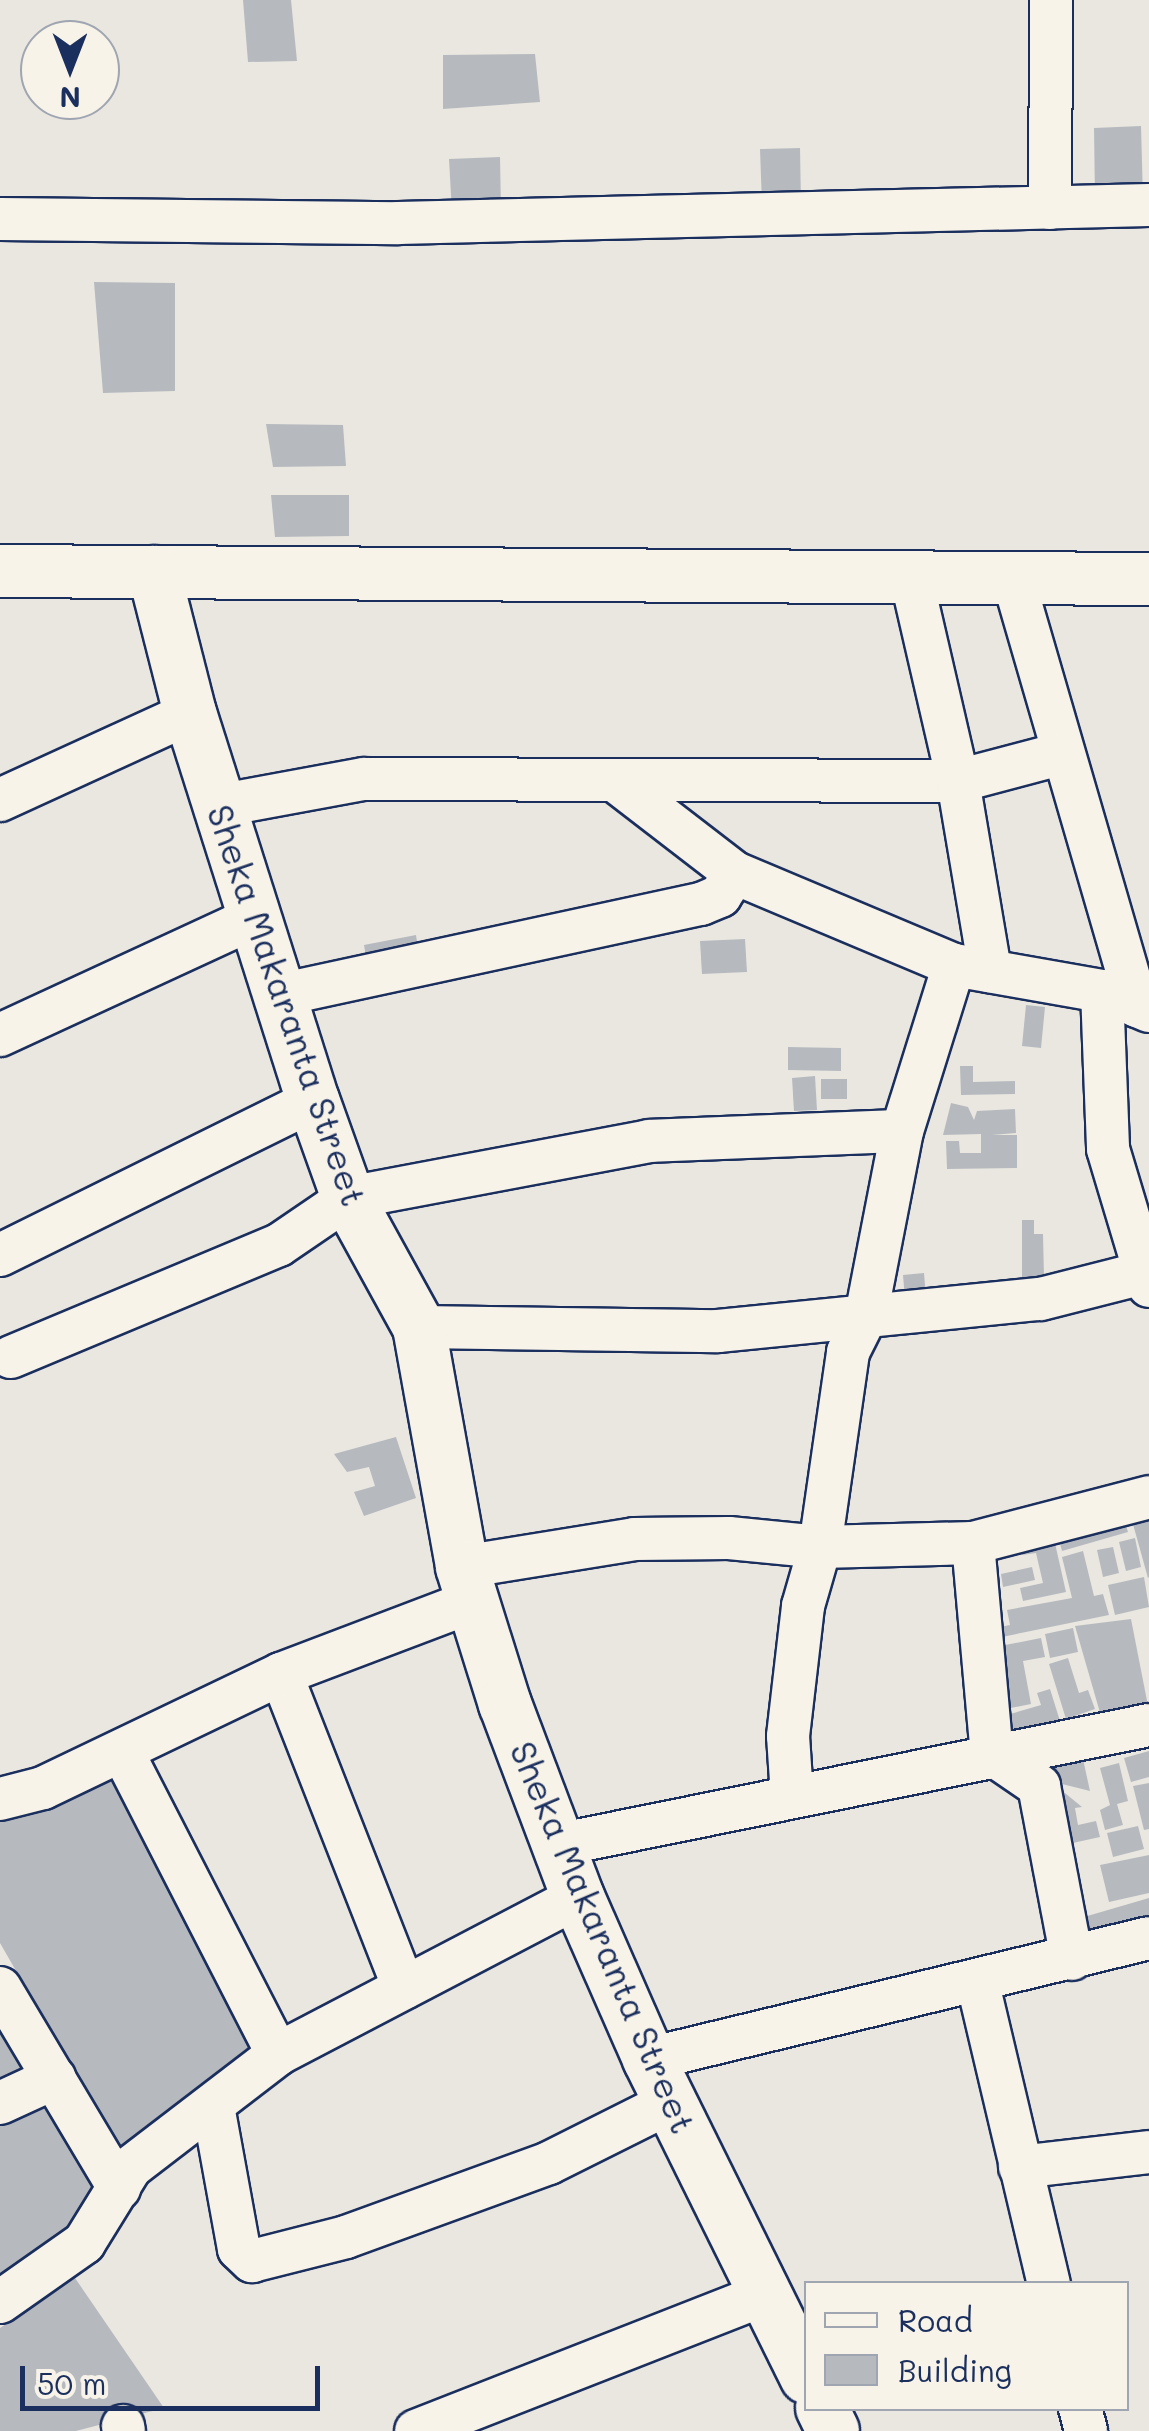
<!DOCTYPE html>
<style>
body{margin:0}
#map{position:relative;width:1149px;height:2431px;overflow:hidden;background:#eae7e0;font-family:Mali,sans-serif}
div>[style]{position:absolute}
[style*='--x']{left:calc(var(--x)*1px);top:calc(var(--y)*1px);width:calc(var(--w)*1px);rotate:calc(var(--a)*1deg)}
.building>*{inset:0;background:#b6babf}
.roads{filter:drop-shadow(2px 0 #1b2f5e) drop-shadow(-2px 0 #1b2f5e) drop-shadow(0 2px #1b2f5e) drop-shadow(0 -2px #1b2f5e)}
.minor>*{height:42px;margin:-21px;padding:0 21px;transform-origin:21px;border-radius:21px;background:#f7f3e8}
.tertiary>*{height:52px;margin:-26px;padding:0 26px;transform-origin:26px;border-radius:26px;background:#f7f3e8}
span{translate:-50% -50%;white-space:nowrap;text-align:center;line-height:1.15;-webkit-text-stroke:8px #f7f3e8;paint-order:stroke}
.street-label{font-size:35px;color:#1b2f5e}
.legend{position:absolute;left:804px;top:2281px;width:325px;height:130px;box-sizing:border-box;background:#f7f3e8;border:2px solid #9fa5b1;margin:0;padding:12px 18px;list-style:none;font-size:30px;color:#1b2f5e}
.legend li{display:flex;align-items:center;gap:20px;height:50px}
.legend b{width:50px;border:2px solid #9fa5b1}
.north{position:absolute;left:20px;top:20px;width:100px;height:100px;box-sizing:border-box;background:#f7f3e8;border:2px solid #9fa5b1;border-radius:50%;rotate:180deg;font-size:28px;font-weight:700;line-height:40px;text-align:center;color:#1b2f5e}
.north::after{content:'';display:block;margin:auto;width:35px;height:45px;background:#1b2f5e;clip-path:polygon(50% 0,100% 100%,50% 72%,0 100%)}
.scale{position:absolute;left:20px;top:2366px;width:300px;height:45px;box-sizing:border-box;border:5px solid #1b2f5e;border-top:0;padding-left:12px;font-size:30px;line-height:35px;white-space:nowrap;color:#1b2f5e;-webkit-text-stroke:8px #f7f3e8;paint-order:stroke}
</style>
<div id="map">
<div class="building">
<div style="clip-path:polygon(243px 0,291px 0,297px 61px,248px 62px)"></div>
<div style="clip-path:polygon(535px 54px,540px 102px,443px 109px,443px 55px)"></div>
<div style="clip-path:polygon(1141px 126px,1143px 199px,1095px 199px,1094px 128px)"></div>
<div style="clip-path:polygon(800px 148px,801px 204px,762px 205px,760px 149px)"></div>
<div style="clip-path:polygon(500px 157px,501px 211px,452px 213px,449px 159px)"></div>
<div style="clip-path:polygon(94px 282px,175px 283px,175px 391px,103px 393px)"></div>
<div style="clip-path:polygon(266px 424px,343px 425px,346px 466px,273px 467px)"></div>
<div style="clip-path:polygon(271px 495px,349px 495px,349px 536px,275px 537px)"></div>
<div style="clip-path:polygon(416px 935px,419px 955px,368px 969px,364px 945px)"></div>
<div style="clip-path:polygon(745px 939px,747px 972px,702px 974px,700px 941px)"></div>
<div style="clip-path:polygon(1026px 1005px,1045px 1007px,1041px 1048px,1022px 1046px)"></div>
<div style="clip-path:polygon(788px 1047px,841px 1048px,841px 1071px,788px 1070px)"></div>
<div style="clip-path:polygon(960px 1066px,973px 1066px,973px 1082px,1015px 1081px,1015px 1094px,961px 1095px)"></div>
<div style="clip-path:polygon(815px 1076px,817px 1110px,794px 1111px,792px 1078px)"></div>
<div style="clip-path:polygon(821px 1079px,847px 1079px,847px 1099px,821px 1099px)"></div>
<div style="clip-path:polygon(951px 1103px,968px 1107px,974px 1120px,977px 1111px,1015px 1109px,1016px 1133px,992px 1135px,1017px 1135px,1017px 1168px,947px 1169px,946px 1141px,959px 1141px,960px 1153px,981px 1153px,981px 1134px,943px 1135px)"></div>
<div style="clip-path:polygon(1022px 1220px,1034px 1220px,1034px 1234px,1043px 1234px,1044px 1277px,1022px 1277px)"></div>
<div style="clip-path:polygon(924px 1273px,926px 1297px,905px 1299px,903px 1275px)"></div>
<div style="clip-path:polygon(396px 1437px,416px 1498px,364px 1516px,354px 1492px,375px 1486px,369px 1467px,347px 1472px,334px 1454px)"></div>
<div style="clip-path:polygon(1149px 1513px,1149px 1577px,1148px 1578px,1131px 1517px)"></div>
<div style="clip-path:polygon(1125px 1522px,1128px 1532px,1062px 1551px,1056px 1528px)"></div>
<div style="clip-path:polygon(1052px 1530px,1066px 1592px,1023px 1601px,1020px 1588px,1043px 1583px,1036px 1553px,1022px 1555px,1018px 1538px)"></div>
<div style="clip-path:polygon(1135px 1538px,1141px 1567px,1126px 1571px,1119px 1542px)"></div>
<div style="clip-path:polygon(1113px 1547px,1119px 1573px,1103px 1577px,1097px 1550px)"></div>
<div style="clip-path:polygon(1083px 1551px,1094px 1596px,1103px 1594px,1109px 1615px,997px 1638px,995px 1628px,1010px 1625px,1007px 1610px,1072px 1598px,1062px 1557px)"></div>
<div style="clip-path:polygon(1032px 1567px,1035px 1580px,1003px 1587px,1001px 1574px)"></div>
<div style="clip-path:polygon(1144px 1577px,1149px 1607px,1115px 1615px,1108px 1585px)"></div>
<div style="clip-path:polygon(1131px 1619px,1149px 1711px,1103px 1723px,1075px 1626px)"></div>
<div style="clip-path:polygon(1073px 1628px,1078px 1652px,1050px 1658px,1045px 1634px)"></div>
<div style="clip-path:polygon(1041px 1638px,1045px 1657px,1023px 1661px,1031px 1704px,1006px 1709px,995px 1647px)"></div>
<div style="clip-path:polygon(1068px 1658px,1079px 1693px,1088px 1690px,1095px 1709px,1066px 1719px,1049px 1664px)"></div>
<div style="clip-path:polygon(1050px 1689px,1060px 1721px,1013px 1735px,1007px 1715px,1041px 1705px,1037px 1693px)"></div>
<div style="clip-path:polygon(1081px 1750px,1090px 1791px,1054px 1782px,1049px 1757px)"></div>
<div style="clip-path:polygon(1149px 1751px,1149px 1777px,1131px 1782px,1124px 1758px)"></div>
<div style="clip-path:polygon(1119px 1763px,1128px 1801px,1117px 1804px,1123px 1825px,1105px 1830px,1100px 1810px,1110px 1805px,1100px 1768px)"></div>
<div style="clip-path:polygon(115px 1775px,254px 2051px,122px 2155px,0 1943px,0 1816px)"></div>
<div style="clip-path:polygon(1149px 1783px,1149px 1829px,1144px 1830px,1133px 1786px)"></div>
<div style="clip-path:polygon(1060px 1789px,1082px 1807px,1075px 1808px,1078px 1825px,1096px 1821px,1100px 1837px,1059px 1846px)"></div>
<div style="clip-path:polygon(1138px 1826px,1144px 1849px,1113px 1857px,1107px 1833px)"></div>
<div style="clip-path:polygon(1149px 1855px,1149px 1893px,1109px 1902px,1100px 1865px)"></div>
<div style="clip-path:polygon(1149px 1898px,1149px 1924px,1090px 1940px,1084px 1917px)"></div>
<div style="clip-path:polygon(0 2010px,33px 2071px,0 2087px)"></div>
<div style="clip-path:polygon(52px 2100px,101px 2191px,81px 2229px,0 2286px,0 2123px)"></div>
<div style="clip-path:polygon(75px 2278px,164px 2408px,76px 2431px,0 2431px,0 2328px)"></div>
</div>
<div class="roads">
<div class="minor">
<div style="--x:1050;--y:208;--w:208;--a:-89.7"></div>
<div style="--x:0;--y:219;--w:398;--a:0.6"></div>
<div style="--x:398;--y:223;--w:751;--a:-1.37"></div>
<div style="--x:911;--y:577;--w:209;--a:77"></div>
<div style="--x:958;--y:781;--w:193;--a:80.4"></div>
<div style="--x:1013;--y:578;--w:446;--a:73.8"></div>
<div style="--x:618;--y:783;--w:148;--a:37.6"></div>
<div style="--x:735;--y:873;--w:238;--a:22.8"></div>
<div style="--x:954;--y:965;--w:150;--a:10"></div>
<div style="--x:1102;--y:991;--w:51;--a:23.1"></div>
<div style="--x:0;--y:800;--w:209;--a:-24.6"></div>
<div style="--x:222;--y:805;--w:144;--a:-10.4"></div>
<div style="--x:364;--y:779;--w:594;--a:0.19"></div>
<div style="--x:958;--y:781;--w:106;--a:-14.8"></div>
<div style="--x:1102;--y:991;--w:158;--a:87.8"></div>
<div style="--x:1108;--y:1149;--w:143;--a:73.3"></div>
<div style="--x:279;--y:995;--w:432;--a:-12.2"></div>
<div style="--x:701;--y:904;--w:21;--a:-23"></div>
<div style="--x:720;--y:896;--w:27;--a:-57"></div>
<div style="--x:0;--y:1035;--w:279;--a:-24.8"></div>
<div style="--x:0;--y:1255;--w:349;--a:-26.3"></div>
<div style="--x:419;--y:1327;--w:299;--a:0.8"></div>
<div style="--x:718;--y:1331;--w:325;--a:-5.7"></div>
<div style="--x:1041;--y:1299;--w:105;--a:-14.3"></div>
<div style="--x:11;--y:1357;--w:290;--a:-22.7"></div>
<div style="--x:279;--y:1245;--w:83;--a:-34.3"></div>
<div style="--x:348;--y:1198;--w:306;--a:-10.7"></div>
<div style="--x:649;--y:1141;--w:253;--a:-2.3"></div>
<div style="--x:973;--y:1543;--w:212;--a:84.9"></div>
<div style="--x:992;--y:1754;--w:57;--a:34.2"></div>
<div style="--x:1039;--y:1786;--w:176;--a:79.2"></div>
<div style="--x:462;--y:1567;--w:174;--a:-9.2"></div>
<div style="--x:634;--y:1539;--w:95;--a:-0.6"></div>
<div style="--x:729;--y:1538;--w:91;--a:5.6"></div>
<div style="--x:820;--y:1547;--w:153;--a:-1.5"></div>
<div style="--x:973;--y:1543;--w:182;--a:-14.6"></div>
<div style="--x:281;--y:1674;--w:337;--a:68.6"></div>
<div style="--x:122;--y:1751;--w:341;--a:62.8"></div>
<div style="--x:792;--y:1796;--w:60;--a:-93.8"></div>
<div style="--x:788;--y:1736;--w:131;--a:-83.4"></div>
<div style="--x:803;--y:1606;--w:61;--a:-73.9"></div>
<div style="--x:820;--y:1547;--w:197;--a:-81.8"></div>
<div style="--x:848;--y:1352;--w:40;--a:-63.4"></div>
<div style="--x:866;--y:1316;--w:188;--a:-79"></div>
<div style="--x:902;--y:1131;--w:174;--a:-72.6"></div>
<div style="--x:0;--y:1799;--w:44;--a:-14.3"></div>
<div style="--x:43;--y:1788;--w:264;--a:-25.6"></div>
<div style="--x:281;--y:1674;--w:205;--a:-20.8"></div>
<div style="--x:557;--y:1845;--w:604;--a:-11.46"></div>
<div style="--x:978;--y:1984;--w:308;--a:76.7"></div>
<div style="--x:0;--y:1988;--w:233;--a:59.2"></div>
<div style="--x:649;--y:2059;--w:514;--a:-13.6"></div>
<div style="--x:0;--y:2103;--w:60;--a:-24.8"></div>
<div style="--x:213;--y:2106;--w:145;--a:79.7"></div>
<div style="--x:239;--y:2249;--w:18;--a:43"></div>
<div style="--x:252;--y:2261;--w:97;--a:-14.3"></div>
<div style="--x:346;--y:2237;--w:216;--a:-20"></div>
<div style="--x:549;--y:2163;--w:136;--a:-26.6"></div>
<div style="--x:1020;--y:2167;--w:130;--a:-6.6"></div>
<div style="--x:0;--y:2302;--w:103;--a:-35.1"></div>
<div style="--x:84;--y:2243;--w:89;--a:-58.3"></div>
<div style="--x:131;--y:2167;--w:185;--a:-37.5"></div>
<div style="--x:278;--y:2054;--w:339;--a:-27.6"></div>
<div style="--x:1080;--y:2408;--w:24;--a:75"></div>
<div style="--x:123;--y:2426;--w:5;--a:79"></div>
<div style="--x:416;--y:2431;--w:376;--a:-21.4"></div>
</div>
<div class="tertiary">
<div style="--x:0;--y:571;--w:1149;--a:0.4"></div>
<div style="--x:154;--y:572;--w:146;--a:75.7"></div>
<div style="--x:190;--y:713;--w:406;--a:72.4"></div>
<div style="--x:313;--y:1100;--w:104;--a:70.3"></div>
<div style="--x:348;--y:1198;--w:147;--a:61.2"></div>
<div style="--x:419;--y:1327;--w:244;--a:79.8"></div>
<div style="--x:462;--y:1567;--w:144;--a:72.6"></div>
<div style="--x:505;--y:1704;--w:206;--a:69.3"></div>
<div style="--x:578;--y:1897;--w:177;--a:66.3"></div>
<div style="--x:649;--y:2059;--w:355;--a:63.7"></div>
<div style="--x:822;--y:2408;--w:25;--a:64"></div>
</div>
</div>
<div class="street-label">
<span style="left:288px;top:1005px;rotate:71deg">Sheka Makaranta Street</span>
<span style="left:604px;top:1937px;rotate:67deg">Sheka Makaranta Street</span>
</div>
<ul class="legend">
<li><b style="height:12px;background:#f7f3e8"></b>Road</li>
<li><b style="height:28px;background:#b6babf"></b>Building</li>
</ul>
<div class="north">N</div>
<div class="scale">50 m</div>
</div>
